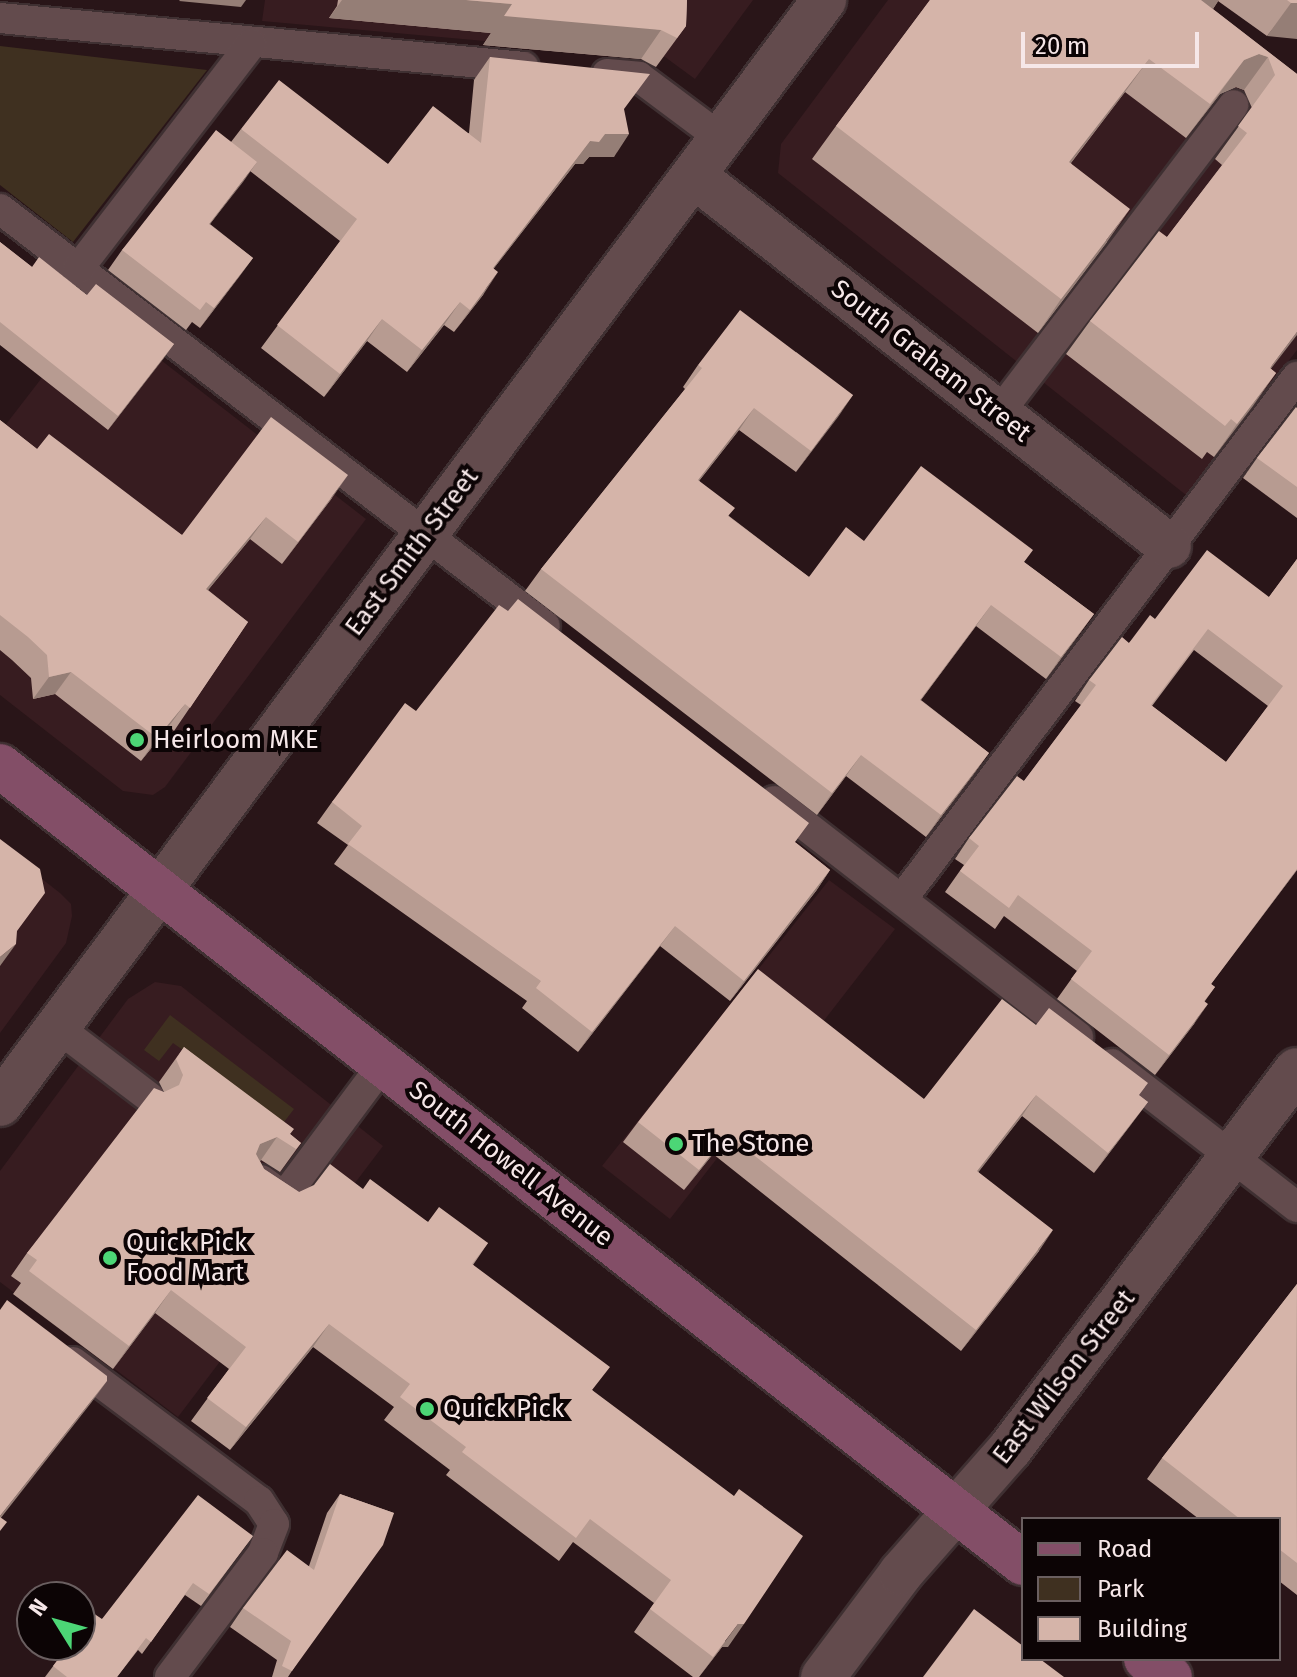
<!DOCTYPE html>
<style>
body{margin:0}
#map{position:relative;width:1297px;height:1677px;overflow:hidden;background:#291518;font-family:"Fira Sans",sans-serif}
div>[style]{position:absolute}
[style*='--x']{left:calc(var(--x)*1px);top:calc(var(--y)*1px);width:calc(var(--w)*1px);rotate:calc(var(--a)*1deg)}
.built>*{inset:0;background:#371c20}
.green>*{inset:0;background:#3f3020}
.roads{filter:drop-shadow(2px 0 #3f3032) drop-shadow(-2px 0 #3f3032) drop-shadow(0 2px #3f3032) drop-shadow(0 -2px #3f3032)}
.lane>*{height:30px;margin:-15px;padding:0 15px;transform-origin:15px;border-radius:15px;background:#634b4d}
.street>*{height:44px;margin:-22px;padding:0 22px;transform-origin:22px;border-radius:22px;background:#634b4d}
.secondary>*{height:44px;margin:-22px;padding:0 22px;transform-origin:22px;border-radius:22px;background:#834e67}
.wall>*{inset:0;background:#b79b91}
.shaded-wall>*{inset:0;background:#957e76}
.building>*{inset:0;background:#d5b4a9}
.dots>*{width:22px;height:22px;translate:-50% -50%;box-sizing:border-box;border:4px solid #0c0405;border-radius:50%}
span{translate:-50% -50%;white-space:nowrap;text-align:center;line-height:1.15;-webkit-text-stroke:8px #0c0405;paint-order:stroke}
.street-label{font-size:26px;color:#f6e7e8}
.poi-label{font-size:26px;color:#f6e7e8}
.left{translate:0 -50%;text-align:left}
.legend{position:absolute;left:1021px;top:1517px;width:260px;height:144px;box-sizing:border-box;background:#0c0405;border:2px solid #6a5f60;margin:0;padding:10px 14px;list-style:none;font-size:24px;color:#f6e7e8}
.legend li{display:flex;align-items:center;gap:16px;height:40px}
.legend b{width:40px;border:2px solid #6a5f60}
.north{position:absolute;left:16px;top:1581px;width:80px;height:80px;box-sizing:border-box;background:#0c0405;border:2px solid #6a5f60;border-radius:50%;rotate:307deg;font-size:22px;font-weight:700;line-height:32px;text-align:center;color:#f6e7e8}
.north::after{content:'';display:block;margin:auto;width:28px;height:36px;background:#4cd676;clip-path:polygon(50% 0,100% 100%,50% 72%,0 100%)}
.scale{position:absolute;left:1021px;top:32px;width:178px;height:36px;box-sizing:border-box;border:4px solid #f6e7e8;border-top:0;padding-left:10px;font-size:24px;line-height:28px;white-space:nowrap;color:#f6e7e8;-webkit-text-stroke:6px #0c0405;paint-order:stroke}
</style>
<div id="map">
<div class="built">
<div style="clip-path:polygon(265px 0,753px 0,695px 79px,665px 57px,262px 21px)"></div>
<div style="clip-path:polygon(888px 0,1150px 0,1297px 114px,1297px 350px,1186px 495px,778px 173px,781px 144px)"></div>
<div style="clip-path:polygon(95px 309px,366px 519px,165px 787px,153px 795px,123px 791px,0 695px,0 432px)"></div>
<div style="clip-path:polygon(0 846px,60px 893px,71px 904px,72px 916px,66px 943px,0 1033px)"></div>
<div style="clip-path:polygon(829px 880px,895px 929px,670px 1219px,602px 1166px)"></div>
<div style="clip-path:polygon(155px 982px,181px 986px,383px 1146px,178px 1417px,0 1282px,0 1171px,128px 999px)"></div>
</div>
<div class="green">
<div style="clip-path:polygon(0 46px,207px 70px,73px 242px,0 185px)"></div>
<div style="clip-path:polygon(170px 1015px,294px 1109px,284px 1122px,173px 1043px,159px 1061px,144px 1050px)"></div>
</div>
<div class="roads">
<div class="lane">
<div style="--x:0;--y:18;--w:526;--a:5.34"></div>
<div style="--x:607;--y:74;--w:32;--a:5"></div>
<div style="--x:639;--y:77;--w:104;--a:36.8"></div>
<div style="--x:0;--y:209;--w:686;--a:37.42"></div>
<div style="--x:78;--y:269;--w:284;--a:-52.4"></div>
<div style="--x:999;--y:413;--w:387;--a:-52.7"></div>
<div style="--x:774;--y:801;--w:385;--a:37.8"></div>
<div style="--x:902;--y:899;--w:655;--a:-52.89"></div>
<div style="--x:57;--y:1027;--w:116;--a:37.3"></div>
<div style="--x:1112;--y:1064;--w:234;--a:37.7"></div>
<div style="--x:261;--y:1180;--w:29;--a:36"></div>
<div style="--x:284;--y:1197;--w:166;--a:-53.3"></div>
<div style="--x:73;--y:1362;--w:232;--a:36.8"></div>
<div style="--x:259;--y:1501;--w:27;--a:57"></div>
<div style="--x:274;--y:1524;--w:31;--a:111"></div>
<div style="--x:263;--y:1553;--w:155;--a:126.9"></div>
</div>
<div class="street">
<div style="--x:694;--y:176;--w:602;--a:37.92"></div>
<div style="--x:0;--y:1104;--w:1378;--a:-53.26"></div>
<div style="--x:823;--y:1677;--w:130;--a:-53.1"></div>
<div style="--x:901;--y:1573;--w:165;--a:-48.7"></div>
<div style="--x:1010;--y:1449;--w:475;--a:-52.9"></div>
</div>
<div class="secondary">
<div style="--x:0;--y:766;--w:1297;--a:37.92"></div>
<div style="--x:1146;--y:1659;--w:30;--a:37"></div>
</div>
</div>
<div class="wall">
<div style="clip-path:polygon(338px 0,687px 0,686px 26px,656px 67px,641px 59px,483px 45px,491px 33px,329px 18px,337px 6px)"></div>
<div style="clip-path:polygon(930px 0,1297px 0,1267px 36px,1218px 1px,1213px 9px,1297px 74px,1271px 369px,1276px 373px,1214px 457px,1207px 452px,1202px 459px,1066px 354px,1090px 321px,1167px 237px,1222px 165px,1215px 159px,1252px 108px,1244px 90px,1236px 87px,1220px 94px,1186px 138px,1125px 92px,1071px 163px,1107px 242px,1038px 333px,812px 159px,836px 126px)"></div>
<div style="clip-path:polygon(490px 57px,624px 110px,614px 157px,589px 157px,583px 164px,575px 164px,494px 268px,483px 295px,454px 332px,444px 325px,407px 372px,367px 341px,324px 397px,261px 348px,340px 241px,250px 171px,210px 224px,253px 258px,200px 328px,192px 322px,186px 330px,108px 270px,122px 250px,231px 142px,241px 129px,388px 164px,469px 133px,474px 80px)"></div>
<div style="clip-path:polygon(0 242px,32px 267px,87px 295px,174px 344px,108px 430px,0 345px)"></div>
<div style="clip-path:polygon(698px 365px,853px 395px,796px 472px,739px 430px,699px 481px,729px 516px,809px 577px,864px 541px,1024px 562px,1094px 614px,1046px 679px,976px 626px,921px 700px,989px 753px,926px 837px,846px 776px,817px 815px,525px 591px,541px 569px,685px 389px,683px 387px)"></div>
<div style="clip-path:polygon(1297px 408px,1297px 518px,1243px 478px,1257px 458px)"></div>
<div style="clip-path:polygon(0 420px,37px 449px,182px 535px,332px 498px,282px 564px,250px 539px,208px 590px,248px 622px,174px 731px,169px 726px,141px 761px,55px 694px,33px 699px,31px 678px,12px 660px,0 650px)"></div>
<div style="clip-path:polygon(evenodd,1297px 559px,1297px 870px,1211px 984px,1215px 987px,1205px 1001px,1194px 1024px,1155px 1075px,1057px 999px,1077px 971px,1004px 916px,995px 929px,945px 892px,964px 865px,955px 859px,969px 838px,1024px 781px,1081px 705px,1075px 701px,1089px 680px,1155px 619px,1269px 597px,1297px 559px,1194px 650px,1268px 706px,1226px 762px,1152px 706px,1194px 650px)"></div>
<div style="clip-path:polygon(416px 711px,796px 843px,830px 870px,816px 891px,730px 1001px,660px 946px,578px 1052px,522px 1008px,527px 1001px,334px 864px,348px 845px,317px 823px,332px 802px)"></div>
<div style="clip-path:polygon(1036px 1025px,1148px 1102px,1094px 1173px,1022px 1116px,978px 1172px,1039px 1251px,961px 1351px,713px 1154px,684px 1190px,623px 1142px,638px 1122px,924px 1099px)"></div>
<div style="clip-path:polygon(184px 1047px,301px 1143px,280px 1172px,261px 1160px,260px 1161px,264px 1169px,299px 1192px,363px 1189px,428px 1222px,488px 1243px,473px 1265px,593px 1391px,728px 1647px,722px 1647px,699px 1677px,693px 1677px,634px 1632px,654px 1603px,573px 1542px,559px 1561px,446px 1475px,450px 1470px,384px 1420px,394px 1407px,313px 1347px,230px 1450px,191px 1421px,229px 1369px,155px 1313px,113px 1369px,13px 1294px,21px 1283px,11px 1276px,27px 1253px,164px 1092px,159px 1082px)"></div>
<div style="clip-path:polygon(1297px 1284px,1297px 1595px,1279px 1581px,1279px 1519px,1199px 1519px,1147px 1479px,1162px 1458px)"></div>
<div style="clip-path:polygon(340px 1494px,394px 1513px,288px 1677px,272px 1677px,277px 1660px,230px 1627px,243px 1608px,309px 1566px,327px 1513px)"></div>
<div style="clip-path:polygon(253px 1536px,201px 1606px,185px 1595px,142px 1654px,138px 1650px,117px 1677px,45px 1677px,69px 1645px,102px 1619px)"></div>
</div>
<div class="shaded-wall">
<div style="clip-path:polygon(180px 0,246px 0,241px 7px,179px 1px)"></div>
<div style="clip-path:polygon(342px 0,466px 0,512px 4px,661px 30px,641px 59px,483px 45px,491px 33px,329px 18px)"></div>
<div style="clip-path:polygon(1187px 0,1219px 0,1199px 29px)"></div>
<div style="clip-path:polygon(1291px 3px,1297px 3px,1297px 39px,1267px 36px)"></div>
<div style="clip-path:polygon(1259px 54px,1268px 57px,1244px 90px,1236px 87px,1220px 94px,1186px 138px,1244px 60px)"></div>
<div style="clip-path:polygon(1149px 59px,1125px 92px,1046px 195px,1069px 162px)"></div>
<div style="clip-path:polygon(605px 134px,629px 134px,614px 157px,589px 157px,583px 164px,575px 164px,477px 290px,493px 268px,590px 141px)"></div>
<div style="clip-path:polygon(257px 162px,243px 182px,195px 243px,209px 224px)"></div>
<div style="clip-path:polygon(1130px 209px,1107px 242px,1038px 333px,1061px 299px)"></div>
<div style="clip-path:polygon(253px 258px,239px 277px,200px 328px,214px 308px)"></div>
<div style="clip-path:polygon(498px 272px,483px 295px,454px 332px,470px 310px)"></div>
<div style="clip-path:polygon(460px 302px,444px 325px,407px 372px,422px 350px)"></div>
<div style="clip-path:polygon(382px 319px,367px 341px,324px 397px,340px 374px)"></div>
<div style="clip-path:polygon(1297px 332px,1297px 335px,1246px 401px,1270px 368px)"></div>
<div style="clip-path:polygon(174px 344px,164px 358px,108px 430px,118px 416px)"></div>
<div style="clip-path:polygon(1276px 373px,1253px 406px,1214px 457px,1237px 424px)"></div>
<div style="clip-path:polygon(853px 395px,838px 417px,796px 472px,811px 451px)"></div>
<div style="clip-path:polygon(754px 408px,739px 430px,683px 501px,698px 480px)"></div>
<div style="clip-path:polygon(348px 475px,332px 498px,282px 564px,298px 542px)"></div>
<div style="clip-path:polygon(266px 517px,250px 539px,190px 612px,206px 589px)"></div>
<div style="clip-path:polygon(991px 605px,976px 626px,905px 721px,920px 700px)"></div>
<div style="clip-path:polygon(1094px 614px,1078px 636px,1046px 679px,1061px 657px)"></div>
<div style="clip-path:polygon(71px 672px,55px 694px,33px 699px,49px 677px)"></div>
<div style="clip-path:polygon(185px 704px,169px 726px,141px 761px,157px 738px)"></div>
<div style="clip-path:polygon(989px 753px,974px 774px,926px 837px,941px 815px)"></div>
<div style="clip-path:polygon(861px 755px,846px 776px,817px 815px,832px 793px)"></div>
<div style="clip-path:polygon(1297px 869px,1297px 870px,1196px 1004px,1211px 984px)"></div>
<div style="clip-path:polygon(830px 870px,816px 891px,730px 1001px,744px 981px)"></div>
<div style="clip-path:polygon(675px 926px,660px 946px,578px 1052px,592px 1032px)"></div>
<div style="clip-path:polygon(16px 944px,0 966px,0 957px)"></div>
<div style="clip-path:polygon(1208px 1004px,1194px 1024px,1155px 1075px,1169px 1055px)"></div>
<div style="clip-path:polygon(1036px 1095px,1022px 1116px,963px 1192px,977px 1171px)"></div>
<div style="clip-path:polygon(1148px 1102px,1133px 1122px,1094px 1173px,1108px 1153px)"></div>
<div style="clip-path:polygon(727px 1134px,713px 1154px,684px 1190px,699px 1170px)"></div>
<div style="clip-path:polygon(277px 1137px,261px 1160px,244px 1167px,260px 1144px)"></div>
<div style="clip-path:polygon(1053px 1230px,1039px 1251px,961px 1351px,976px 1330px)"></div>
<div style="clip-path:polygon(171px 1290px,155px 1313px,113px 1369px,129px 1346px)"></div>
<div style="clip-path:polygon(329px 1324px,313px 1347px,230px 1450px,246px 1427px)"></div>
<div style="clip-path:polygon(107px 1381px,91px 1403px,0 1519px,0 1516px)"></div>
<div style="clip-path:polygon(738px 1624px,744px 1624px,728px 1647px,722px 1647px,699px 1677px)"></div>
</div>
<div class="building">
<div style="clip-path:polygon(466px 0,687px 0,686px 26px,677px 38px,661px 30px,504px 16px,512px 4px)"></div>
<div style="clip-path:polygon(930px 0,1201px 0,1297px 74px,1297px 332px,1270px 368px,1276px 373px,1237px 424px,1231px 419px,1225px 426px,1090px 321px,1159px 231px,1167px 237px,1247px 133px,1238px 126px,1275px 75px,1268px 57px,1259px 54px,1244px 60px,1210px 104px,1149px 59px,1069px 162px,1130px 209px,1061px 299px,836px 126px)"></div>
<div style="clip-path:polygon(1287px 0,1297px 0,1297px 3px,1291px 3px)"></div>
<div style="clip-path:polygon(490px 57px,650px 74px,624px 109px,629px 134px,605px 134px,599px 142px,590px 141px,493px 268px,498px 272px,470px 310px,460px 302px,422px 350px,382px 319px,340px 374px,277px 325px,357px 219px,241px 129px,279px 80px,388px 164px,433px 106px,481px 143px)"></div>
<div style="clip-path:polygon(216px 130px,257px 162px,209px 224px,253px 258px,214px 308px,206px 302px,200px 310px,122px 250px)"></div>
<div style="clip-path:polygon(0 242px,32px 267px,39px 257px,87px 295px,96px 284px,174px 344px,118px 416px,0 322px)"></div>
<div style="clip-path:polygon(740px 310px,853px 395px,811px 451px,754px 408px,698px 480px,735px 508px,728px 516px,809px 577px,846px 527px,864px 541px,921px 466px,1033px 550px,1024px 562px,1094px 614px,1061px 657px,991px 605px,920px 700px,989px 753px,941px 815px,861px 755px,832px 793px,541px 569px,702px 368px,698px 365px)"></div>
<div style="clip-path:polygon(1296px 407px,1297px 408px,1297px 487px,1257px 458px)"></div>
<div style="clip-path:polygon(271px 417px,348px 475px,298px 542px,266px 517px,206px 589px,248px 622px,190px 708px,185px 704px,157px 738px,71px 672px,49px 677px,47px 655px,28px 637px,0 615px,0 420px,37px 449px,49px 434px,182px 535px)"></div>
<div style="clip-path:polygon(evenodd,1207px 550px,1269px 597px,1297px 559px,1297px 869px,1211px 984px,1215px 987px,1204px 1001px,1208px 1004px,1169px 1055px,1071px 979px,1092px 951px,1018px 895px,1009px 908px,960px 871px,979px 846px,969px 838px,1017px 776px,1024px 781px,1096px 685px,1089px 680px,1122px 637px,1129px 643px,1150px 615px,1155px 619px,1207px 550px,1208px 629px,1283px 686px,1226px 762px,1151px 705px,1208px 629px)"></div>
<div style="clip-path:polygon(518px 599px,809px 823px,795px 842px,830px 870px,744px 981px,675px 926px,592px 1032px,536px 988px,541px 981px,348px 844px,362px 826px,332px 802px,405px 703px,416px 711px,499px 605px,508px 611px)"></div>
<div style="clip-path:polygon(0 839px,40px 869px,45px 893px,17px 931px,16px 944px,0 957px)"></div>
<div style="clip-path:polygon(758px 969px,924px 1099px,1002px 999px,1036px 1025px,1049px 1008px,1148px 1083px,1139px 1095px,1148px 1102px,1108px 1153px,1036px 1095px,977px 1171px,1053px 1230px,976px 1330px,727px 1134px,699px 1170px,638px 1122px)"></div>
<div style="clip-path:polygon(184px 1047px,294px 1129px,290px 1134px,301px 1143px,296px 1149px,277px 1137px,260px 1144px,256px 1154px,264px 1169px,299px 1192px,314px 1185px,330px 1164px,363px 1189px,370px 1179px,428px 1222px,439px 1207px,488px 1243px,472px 1264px,610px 1367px,592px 1390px,734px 1496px,739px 1489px,803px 1536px,744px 1624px,738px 1624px,713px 1657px,650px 1609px,671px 1580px,590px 1519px,576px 1538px,462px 1452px,466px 1447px,400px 1397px,410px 1384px,329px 1324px,246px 1427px,207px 1398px,246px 1347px,171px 1290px,129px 1346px,29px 1271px,37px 1260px,27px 1253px,154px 1088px,164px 1092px,179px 1085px,183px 1075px,176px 1059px)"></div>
<div style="clip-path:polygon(1297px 1284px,1296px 1386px,1297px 1563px,1279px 1549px,1279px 1519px,1240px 1519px,1162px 1458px)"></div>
<div style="clip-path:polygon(7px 1300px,107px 1376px,107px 1381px,0 1516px,0 1310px)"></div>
<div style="clip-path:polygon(340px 1494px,394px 1513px,383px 1545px,292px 1671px,282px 1666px,291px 1641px,243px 1608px,287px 1550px,314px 1570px)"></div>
<div style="clip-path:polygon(198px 1495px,253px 1536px,209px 1594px,193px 1583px,151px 1642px,146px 1638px,117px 1677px,67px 1677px,53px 1666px,69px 1645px,80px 1645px,80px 1630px,93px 1613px,102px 1619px)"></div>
<div style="clip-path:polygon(0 1517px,7px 1522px,0 1531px)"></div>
<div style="clip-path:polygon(974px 1609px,1023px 1646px,1023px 1659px,1040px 1659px,1064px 1677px,923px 1677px)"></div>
</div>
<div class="dots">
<div style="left:137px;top:740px;background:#4cd676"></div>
<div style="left:676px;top:1144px;background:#4cd676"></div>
<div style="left:110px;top:1258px;background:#4cd676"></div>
<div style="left:427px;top:1409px;background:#4cd676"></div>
</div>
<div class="street-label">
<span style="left:931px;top:361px;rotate:38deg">South Graham Street</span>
<span style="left:412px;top:552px;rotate:-53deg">East Smith Street</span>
<span style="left:511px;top:1164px;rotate:38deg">South Howell Avenue</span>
<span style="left:1064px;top:1377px;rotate:-52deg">East Wilson Street</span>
</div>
<div class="poi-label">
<span class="left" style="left:153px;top:740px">Heirloom MKE</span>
<span class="left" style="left:692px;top:1144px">The Stone</span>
<span class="left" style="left:126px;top:1258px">Quick Pick<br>Food Mart</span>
<span class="left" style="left:443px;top:1409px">Quick Pick</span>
</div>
<ul class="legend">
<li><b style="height:10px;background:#834e67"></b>Road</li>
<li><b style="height:22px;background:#3f3020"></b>Park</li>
<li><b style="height:22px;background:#d5b4a9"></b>Building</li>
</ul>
<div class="north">N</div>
<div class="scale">20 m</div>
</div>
